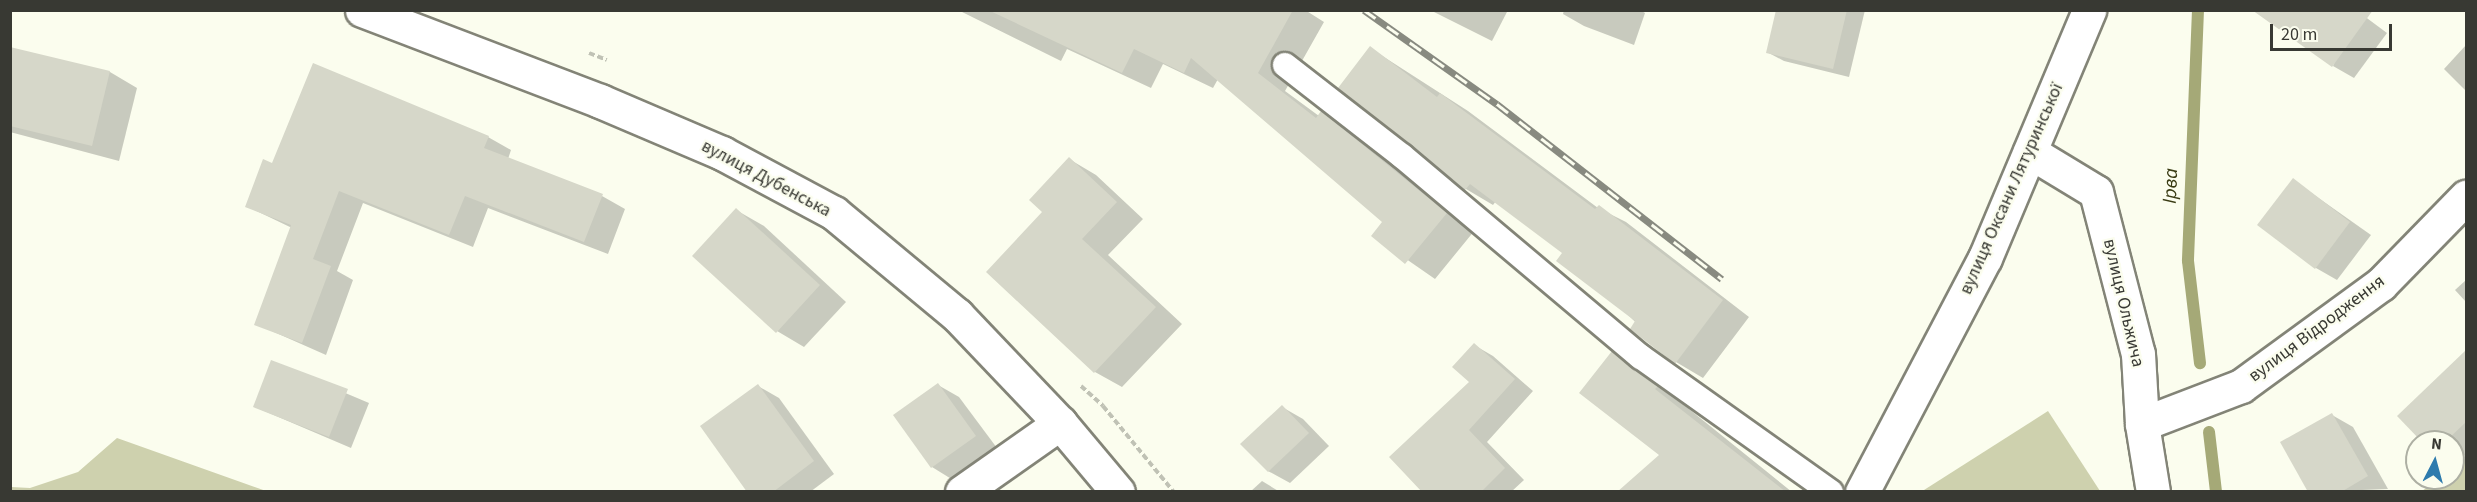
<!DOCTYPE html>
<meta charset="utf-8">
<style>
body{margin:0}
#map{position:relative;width:2477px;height:502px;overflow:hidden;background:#fbfdee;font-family:"Source Sans 3",sans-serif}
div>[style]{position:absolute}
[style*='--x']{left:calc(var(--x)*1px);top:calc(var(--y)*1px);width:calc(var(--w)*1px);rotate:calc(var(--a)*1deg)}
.green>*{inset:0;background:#ced1ae}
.shadow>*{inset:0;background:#0003}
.stream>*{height:12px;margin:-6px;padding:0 6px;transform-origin:6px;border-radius:6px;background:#a5a977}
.building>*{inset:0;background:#d6d7c9}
.path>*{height:4px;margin-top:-2px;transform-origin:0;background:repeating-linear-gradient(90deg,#c0c2b5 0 6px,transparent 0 9px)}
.roads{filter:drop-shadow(2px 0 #838477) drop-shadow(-2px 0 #838477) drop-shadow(0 2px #838477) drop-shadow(0 -2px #838477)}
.service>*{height:24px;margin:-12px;padding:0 12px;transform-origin:12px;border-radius:12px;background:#fff}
.minor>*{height:33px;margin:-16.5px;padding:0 16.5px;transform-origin:16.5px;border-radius:16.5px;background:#fff}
.trunk>*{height:33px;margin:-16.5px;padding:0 16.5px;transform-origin:16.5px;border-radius:16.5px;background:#fff}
.rail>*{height:7px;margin-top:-3.5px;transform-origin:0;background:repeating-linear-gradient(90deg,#fbfdee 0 14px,#888a80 0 28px);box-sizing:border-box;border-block:2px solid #888a80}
span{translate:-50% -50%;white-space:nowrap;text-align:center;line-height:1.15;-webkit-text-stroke:4.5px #fbfdee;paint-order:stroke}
.street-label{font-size:18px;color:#383933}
.water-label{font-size:20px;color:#393b13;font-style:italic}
.frame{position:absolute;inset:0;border:12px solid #383933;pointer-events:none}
.north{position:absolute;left:2405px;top:430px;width:60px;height:60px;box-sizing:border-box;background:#fbfdee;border:2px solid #adafa3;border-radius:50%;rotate:6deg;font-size:16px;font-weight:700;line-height:24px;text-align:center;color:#383933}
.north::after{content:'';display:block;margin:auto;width:21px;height:27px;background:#2e7bad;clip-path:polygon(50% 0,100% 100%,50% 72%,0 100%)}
.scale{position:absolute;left:2270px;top:24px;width:122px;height:27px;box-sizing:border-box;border:3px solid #383933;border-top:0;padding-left:8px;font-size:18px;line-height:21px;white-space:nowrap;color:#383933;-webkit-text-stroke:4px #fbfdee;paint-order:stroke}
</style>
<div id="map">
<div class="green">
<div style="clip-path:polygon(2048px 411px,2100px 491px,1925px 491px,1924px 490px)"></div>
<div style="clip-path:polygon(117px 438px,266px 491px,11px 491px,11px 487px,30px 488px,78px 472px)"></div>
<div style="clip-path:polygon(2466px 458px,2466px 491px,2422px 491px,2440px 478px,2453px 478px,2453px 469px)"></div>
</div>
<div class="shadow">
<div style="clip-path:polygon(958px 10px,1305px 10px,1324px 22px,1285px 91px,1319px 116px,1322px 113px,1350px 130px,1475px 230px,1435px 279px,1373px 236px,1384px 222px,1218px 79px,1213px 88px,1163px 64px,1151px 88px,1067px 49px,1061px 61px)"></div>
<div style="clip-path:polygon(1430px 10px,1508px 10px,1492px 41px)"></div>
<div style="clip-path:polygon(1564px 10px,1640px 10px,1645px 13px,1634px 45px,1584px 26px,1563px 14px)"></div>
<div style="clip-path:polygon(1778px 10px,1865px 10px,1849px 77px,1784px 61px,1767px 52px)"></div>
<div style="clip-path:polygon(2356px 10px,2387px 33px,2354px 78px,2333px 66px)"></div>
<div style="clip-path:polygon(2466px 45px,2466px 91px,2444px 69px)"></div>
<div style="clip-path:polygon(1370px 48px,1468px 111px,1598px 208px,1626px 222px,1749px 317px,1703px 378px,1676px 362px,1564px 252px,1496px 201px,1493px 205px,1466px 189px,1340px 88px)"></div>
<div style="clip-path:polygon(10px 49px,110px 72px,137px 88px,119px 161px,10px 132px)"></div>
<div style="clip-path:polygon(488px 137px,511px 150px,508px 159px,602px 196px,625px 209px,608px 254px,488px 208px,473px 247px,363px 203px,337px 271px,353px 280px,326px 355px,256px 324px,292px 228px,246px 206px,273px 165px)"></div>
<div style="clip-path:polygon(1069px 159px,1096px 175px,1143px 219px,1108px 255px,1182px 324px,1122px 387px,1095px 372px,1044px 212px)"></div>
<div style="clip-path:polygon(2293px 180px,2371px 235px,2337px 280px,2316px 268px)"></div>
<div style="clip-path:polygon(736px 210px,764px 226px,846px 302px,804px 347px,777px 331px)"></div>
<div style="clip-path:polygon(2466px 280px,2466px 302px,2455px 290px)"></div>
<div style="clip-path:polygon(1474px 345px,1493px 356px,1533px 391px,1487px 442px,1524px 480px,1511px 492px,1424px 492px,1471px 382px)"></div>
<div style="clip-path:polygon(2466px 352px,2466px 454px,2455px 465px,2453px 442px,2424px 442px,2399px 416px)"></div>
<div style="clip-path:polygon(1612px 353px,1638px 368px,1792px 492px,1619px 492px,1661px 455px)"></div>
<div style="clip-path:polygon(272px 362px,369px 403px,351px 448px,255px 407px)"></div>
<div style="clip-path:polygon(938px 385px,959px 397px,997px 448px,953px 480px,932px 467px,895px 416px)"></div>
<div style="clip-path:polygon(758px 386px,779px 398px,834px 474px,810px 492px,749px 492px)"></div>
<div style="clip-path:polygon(1282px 407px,1303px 419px,1329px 446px,1290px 483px,1268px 471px)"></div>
<div style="clip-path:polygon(2332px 415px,2353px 427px,2388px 489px,2310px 492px)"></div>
<div style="clip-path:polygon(1262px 481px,1280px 492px,1250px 492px)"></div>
</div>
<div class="stream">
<div style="--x:2198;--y:10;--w:251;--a:92.3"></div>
<div style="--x:2188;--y:261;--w:103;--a:83.3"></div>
<div style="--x:2209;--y:432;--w:60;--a:83.3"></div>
</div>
<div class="building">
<div style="clip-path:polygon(988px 10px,1293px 10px,1258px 73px,1316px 118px,1321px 111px,1447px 213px,1405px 264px,1371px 236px,1382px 222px,1191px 58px,1184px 73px,1134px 49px,1122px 73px)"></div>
<div style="clip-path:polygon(1776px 10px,1847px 10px,1833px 69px,1766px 53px)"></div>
<div style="clip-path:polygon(2252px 10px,2373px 10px,2332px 67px)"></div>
<div style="clip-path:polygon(1370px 46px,1437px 97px,1440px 93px,1595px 209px,1599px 205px,1723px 300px,1675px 364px,1630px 329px,1635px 321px,1556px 261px,1562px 253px,1470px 184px,1465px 190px,1338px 88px)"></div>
<div style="clip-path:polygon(10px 47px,110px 71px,92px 146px,10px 126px)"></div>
<div style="clip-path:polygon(313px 63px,489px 136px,484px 148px,603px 194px,584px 242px,465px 196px,449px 235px,339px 191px,313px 259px,331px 266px,302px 343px,254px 325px,291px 225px,245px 207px,263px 159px,272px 163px)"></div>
<div style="clip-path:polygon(1069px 157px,1117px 202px,1082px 239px,1156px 307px,1094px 373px,986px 272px,1042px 212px,1029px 200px)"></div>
<div style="clip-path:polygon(2293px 178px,2350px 222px,2315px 269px,2257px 225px)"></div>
<div style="clip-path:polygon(736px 208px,820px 285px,776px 333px,692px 256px)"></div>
<div style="clip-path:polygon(1474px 343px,1515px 379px,1469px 430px,1505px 468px,1481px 492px,1422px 492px,1389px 457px,1469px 382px,1452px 367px)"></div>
<div style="clip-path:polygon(2466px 350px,2466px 422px,2445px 442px,2422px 442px,2397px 416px)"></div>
<div style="clip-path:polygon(1612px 351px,1658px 386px,1655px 389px,1786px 492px,1617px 492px,1659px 455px,1579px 393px)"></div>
<div style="clip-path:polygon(271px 360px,348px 389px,329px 437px,253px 407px)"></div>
<div style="clip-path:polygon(938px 383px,976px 436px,931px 468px,893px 415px)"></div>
<div style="clip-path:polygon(758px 384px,814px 461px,773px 492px,747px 492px,700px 426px)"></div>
<div style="clip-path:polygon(1282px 405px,1309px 433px,1268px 472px,1240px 444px)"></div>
<div style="clip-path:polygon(2332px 413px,2368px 476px,2341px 492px,2308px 492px,2280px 442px)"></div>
</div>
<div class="path">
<div style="--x:589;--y:53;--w:19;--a:21"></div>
<div style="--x:1081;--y:386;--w:30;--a:42"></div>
<div style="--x:1103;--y:406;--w:112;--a:50.5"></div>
</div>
<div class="roads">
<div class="service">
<div style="--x:1285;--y:65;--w:148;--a:37.9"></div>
<div style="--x:1402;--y:156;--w:312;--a:40.1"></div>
<div style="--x:1641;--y:357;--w:233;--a:35.4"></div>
</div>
<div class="minor">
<div style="--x:2030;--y:152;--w:77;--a:31.2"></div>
<div style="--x:2096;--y:192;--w:167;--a:75.5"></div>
<div style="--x:2138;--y:354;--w:70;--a:86.7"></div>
<div style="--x:2142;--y:424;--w:69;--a:80.8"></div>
<div style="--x:2142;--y:424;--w:106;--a:-21"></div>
<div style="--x:2241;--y:386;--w:173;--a:-36.1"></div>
<div style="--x:2381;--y:284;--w:122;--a:-45.7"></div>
<div style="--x:962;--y:492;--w:120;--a:-35.1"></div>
</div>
<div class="trunk">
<div style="--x:362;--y:10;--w:255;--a:20.9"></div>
<div style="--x:600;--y:101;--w:133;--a:23.1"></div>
<div style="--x:722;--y:153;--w:127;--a:28.2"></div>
<div style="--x:834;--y:213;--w:160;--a:39.7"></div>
<div style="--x:957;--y:315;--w:149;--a:46.4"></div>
<div style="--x:1060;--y:423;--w:90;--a:50"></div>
<div style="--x:1862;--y:492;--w:264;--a:-62.3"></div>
<div style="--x:1985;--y:258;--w:269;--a:-67.2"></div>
</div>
</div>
<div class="rail">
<div style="--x:1364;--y:10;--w:163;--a:35.3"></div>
<div style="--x:1497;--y:104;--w:285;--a:37.9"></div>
</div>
<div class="street-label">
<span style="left:766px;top:179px;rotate:28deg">вулиця Дубенська</span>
<span style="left:2012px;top:189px;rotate:-66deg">вулиця Оксани Лятуринської</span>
<span style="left:2123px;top:303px;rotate:77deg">вулиця Ольжича</span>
<span style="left:2317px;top:329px;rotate:-37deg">вулиця Відродження</span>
</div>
<div class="water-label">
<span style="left:2171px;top:186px;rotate:-88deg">Ірва</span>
</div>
<div class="frame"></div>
<div class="north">N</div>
<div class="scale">20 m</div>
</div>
